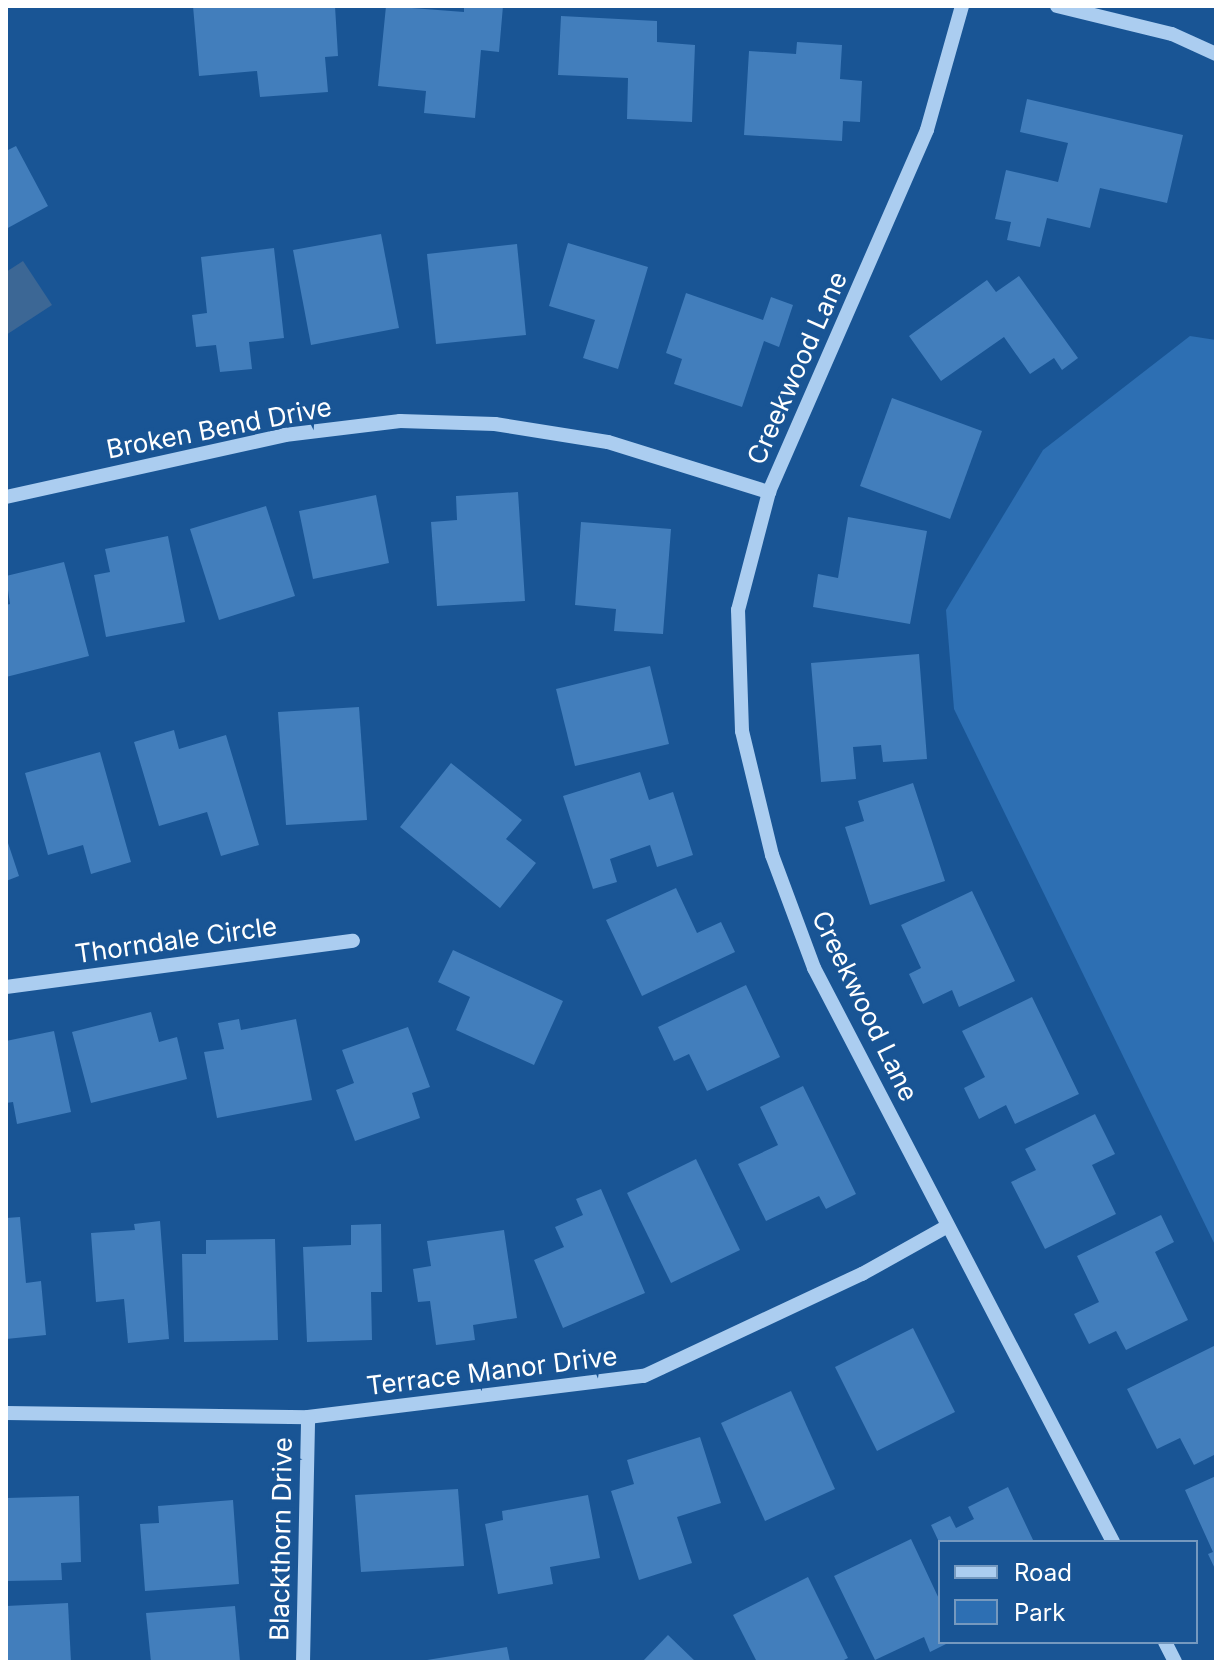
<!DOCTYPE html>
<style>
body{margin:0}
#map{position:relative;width:1222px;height:1668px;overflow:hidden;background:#195595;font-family:Inter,sans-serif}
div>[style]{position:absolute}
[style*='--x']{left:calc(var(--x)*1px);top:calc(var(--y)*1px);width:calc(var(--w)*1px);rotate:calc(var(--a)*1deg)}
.green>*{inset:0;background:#2d6fb3}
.water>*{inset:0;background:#3c6795}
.building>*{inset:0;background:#427ebc}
.minor>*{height:14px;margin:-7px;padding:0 7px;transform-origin:7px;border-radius:7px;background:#abcdf0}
span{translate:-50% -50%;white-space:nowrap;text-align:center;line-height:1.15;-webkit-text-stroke:7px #195595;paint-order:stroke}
.street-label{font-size:26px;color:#fff}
.frame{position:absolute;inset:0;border:8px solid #fff;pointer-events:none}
.legend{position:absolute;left:938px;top:1540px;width:260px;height:104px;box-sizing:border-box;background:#195595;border:2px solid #7599bf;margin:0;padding:10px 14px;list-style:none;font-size:24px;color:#fff}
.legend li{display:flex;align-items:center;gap:16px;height:40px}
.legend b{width:40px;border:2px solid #7599bf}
</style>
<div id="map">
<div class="green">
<div style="clip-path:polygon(1190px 336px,1216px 340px,1216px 1247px,954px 709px,946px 610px,1043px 450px)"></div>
</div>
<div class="water">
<div style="clip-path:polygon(23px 261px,52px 305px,6px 335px,6px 272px)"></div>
</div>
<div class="building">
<div style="clip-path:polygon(193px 6px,335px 6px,338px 56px,325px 57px,328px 92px,260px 97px,257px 71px,199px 76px)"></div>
<div style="clip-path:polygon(386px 6px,464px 12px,464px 6px,503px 6px,499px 52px,481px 50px,475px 118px,424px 113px,426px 91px,378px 86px)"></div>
<div style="clip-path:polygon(561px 16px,657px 21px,657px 42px,695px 45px,692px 122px,627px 119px,628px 78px,558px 75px)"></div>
<div style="clip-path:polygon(797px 42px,842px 45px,840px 79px,862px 81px,860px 122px,843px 121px,842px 141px,744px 135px,749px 51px,796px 54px)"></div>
<div style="clip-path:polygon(1027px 99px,1183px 135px,1167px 203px,1100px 188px,1090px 228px,1047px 218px,1040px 247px,1007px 240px,1011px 222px,995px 219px,1006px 170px,1058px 182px,1068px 143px,1020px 132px)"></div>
<div style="clip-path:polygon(16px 146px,48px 206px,6px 229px,6px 151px)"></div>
<div style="clip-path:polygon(381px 234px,399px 328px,311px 345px,293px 250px)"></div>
<div style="clip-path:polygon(568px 243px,648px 267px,618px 369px,583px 358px,595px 320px,549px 306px)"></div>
<div style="clip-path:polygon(517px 244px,526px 335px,436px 344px,427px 254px)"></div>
<div style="clip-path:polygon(274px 248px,284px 338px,249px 342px,252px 369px,220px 372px,216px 345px,196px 347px,192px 315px,207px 313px,201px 257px)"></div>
<div style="clip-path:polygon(1019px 276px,1078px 358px,1062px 370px,1054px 358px,1030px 374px,1004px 337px,941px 381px,909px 336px,987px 280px,996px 292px)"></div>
<div style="clip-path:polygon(686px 293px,763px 320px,771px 297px,793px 305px,779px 347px,764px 341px,742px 407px,674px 384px,682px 359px,666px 353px)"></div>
<div style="clip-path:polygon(892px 398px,982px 431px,950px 519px,860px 486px)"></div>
<div style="clip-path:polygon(518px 492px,525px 601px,437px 606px,431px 522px,457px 520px,456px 496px)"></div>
<div style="clip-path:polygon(376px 495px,389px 563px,313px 579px,299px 511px)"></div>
<div style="clip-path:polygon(266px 506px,295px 596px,219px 620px,190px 529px)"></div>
<div style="clip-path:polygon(848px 517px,927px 531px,910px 624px,813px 607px,818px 574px,838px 578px)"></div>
<div style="clip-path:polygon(581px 522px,671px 529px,663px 634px,614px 631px,616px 609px,575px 605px)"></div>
<div style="clip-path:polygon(168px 536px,185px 622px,106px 637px,94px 575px,110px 572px,105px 549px)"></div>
<div style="clip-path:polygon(64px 562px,89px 656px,6px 677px,6px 605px,10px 604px,6px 576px)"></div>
<div style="clip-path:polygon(919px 654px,927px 759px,883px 762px,881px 745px,853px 747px,856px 779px,821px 782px,811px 663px)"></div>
<div style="clip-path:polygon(650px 666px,669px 744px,575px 766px,556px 689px)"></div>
<div style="clip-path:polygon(359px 707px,367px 820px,286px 825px,278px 712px)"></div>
<div style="clip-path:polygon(174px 730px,179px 749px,226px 735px,259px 845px,221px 856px,207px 812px,159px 826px,134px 742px)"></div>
<div style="clip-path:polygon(100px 752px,131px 862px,91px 874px,83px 845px,48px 855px,25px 773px)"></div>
<div style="clip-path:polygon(451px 763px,522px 820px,506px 839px,536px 863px,500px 908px,400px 827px)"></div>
<div style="clip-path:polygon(640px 772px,649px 800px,673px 792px,693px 855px,657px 867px,650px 845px,610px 859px,617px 882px,593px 889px,563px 796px)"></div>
<div style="clip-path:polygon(913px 783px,945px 881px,870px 905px,845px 827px,864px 821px,858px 801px)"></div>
<div style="clip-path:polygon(6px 837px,19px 876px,6px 881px)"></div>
<div style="clip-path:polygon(676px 888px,697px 933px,721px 922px,735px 952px,642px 996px,606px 920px)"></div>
<div style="clip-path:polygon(972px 891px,1015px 981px,959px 1007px,952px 990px,923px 1004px,909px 974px,921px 968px,901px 925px)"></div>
<div style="clip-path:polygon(453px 950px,563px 1001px,534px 1065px,456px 1030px,470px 997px,438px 982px)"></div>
<div style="clip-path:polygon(746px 985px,780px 1057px,707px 1091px,689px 1054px,674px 1061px,658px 1027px)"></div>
<div style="clip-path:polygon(1032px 997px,1079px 1094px,1015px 1124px,1006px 1105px,979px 1119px,964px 1088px,985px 1077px,962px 1031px)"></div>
<div style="clip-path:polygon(151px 1012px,159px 1042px,177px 1037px,187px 1079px,91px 1103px,72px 1032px)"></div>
<div style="clip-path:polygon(239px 1019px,241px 1030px,296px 1019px,312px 1100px,217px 1118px,204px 1052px,224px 1049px,218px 1023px)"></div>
<div style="clip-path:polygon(408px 1027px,430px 1087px,412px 1093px,420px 1118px,355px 1141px,336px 1090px,354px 1083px,342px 1050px)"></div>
<div style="clip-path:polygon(54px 1031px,71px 1112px,17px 1124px,13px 1102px,6px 1103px,6px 1041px)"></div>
<div style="clip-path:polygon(803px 1086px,856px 1194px,826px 1209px,819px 1196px,766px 1221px,738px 1164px,778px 1145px,760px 1107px)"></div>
<div style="clip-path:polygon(1095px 1114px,1115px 1154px,1092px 1165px,1116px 1214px,1045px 1249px,1011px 1182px,1036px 1170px,1025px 1149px)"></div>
<div style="clip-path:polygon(696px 1159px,740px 1250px,671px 1283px,627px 1193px)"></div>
<div style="clip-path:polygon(601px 1189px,645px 1293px,563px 1328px,534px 1260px,564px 1247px,555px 1227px,583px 1215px,576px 1199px)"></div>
<div style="clip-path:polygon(1161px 1215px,1174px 1242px,1155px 1252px,1188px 1320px,1126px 1350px,1116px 1331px,1089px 1344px,1074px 1314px,1099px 1302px,1077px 1256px)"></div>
<div style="clip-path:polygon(20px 1217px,26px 1283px,41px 1281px,46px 1335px,6px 1339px,6px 1218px)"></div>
<div style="clip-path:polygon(160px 1221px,169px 1339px,128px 1343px,124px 1299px,96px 1302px,91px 1233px,135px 1230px,134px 1224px)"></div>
<div style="clip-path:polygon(381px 1224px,382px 1292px,371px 1292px,372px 1340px,307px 1342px,303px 1247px,351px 1245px,351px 1225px)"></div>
<div style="clip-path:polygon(504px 1230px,517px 1318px,473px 1325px,475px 1340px,436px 1345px,430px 1301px,418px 1302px,413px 1269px,431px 1266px,427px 1241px)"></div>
<div style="clip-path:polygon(275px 1239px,278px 1340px,184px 1342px,182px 1254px,206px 1254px,206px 1240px)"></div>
<div style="clip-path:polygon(913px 1328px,955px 1412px,877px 1451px,835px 1367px)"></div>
<div style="clip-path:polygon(1216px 1345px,1216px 1454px,1194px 1465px,1180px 1438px,1157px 1449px,1127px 1389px)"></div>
<div style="clip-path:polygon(791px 1391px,835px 1489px,765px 1521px,721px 1423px)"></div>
<div style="clip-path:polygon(700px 1437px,721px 1503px,677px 1517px,692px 1563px,639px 1580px,611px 1491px,634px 1484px,627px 1460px)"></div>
<div style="clip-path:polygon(1216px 1476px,1216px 1571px,1208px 1554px,1213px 1552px,1185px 1490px)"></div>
<div style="clip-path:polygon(1008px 1487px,1034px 1542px,939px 1542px,931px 1525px,950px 1516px,956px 1528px,974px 1519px,968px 1507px)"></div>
<div style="clip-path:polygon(458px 1489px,464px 1566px,361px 1572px,355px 1495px)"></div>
<div style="clip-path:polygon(588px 1495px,600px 1558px,550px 1567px,553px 1584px,498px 1594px,485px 1524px,503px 1520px,502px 1511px)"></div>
<div style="clip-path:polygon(79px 1496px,81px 1562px,61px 1563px,62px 1580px,6px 1581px,6px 1498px)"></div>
<div style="clip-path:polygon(233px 1500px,239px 1584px,145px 1591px,140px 1524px,159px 1523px,158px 1506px)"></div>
<div style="clip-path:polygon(911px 1539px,940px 1601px,940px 1642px,950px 1642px,930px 1652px,924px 1637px,875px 1660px,834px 1576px)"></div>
<div style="clip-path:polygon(808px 1577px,848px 1658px,840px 1662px,757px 1662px,733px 1615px)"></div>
<div style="clip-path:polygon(68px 1603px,71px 1662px,6px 1662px,6px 1606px)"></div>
<div style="clip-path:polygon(235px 1606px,240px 1662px,151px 1662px,146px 1613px)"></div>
<div style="clip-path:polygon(668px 1635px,696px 1662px,642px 1662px)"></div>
<div style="clip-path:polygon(507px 1647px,510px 1662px,427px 1662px,427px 1660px)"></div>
</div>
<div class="minor">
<div style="--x:962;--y:6;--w:129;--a:105.8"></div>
<div style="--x:927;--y:130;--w:395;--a:113.6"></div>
<div style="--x:769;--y:492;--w:122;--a:104.7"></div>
<div style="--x:738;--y:610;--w:121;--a:88.1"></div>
<div style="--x:742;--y:731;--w:128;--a:76.4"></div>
<div style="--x:772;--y:855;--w:121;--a:69.6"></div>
<div style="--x:814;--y:968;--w:647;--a:62.48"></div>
<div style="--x:1057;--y:6;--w:118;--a:13.7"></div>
<div style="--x:1172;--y:34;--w:48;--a:24.4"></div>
<div style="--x:6;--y:497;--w:286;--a:-12.5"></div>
<div style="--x:285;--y:435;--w:116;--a:-6.9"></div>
<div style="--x:400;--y:421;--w:95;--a:1.8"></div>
<div style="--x:495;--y:424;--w:114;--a:9.1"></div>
<div style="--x:608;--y:442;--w:169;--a:17.3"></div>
<div style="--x:6;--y:987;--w:350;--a:-7.6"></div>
<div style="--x:6;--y:1413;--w:302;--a:0.8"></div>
<div style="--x:308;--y:1417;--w:338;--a:-7"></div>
<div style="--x:644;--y:1376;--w:241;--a:-25.1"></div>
<div style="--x:862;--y:1274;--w:98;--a:-29.2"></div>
<div style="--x:1165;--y:1642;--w:22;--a:63"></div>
<div style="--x:303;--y:1662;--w:245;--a:-88.8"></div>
</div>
<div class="street-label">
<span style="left:797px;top:368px;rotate:-66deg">Creekwood Lane</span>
<span style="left:219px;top:428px;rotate:-11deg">Broken Bend Drive</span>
<span style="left:176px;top:940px;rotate:-8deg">Thorndale Circle</span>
<span style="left:865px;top:1006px;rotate:64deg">Creekwood Lane</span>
<span style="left:492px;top:1371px;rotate:-7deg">Terrace Manor Drive</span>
<span style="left:281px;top:1539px;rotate:-89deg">Blackthorn Drive</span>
</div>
<div class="frame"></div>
<ul class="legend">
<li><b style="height:10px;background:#abcdf0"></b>Road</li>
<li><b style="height:22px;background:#2d6fb3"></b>Park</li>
</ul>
</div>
